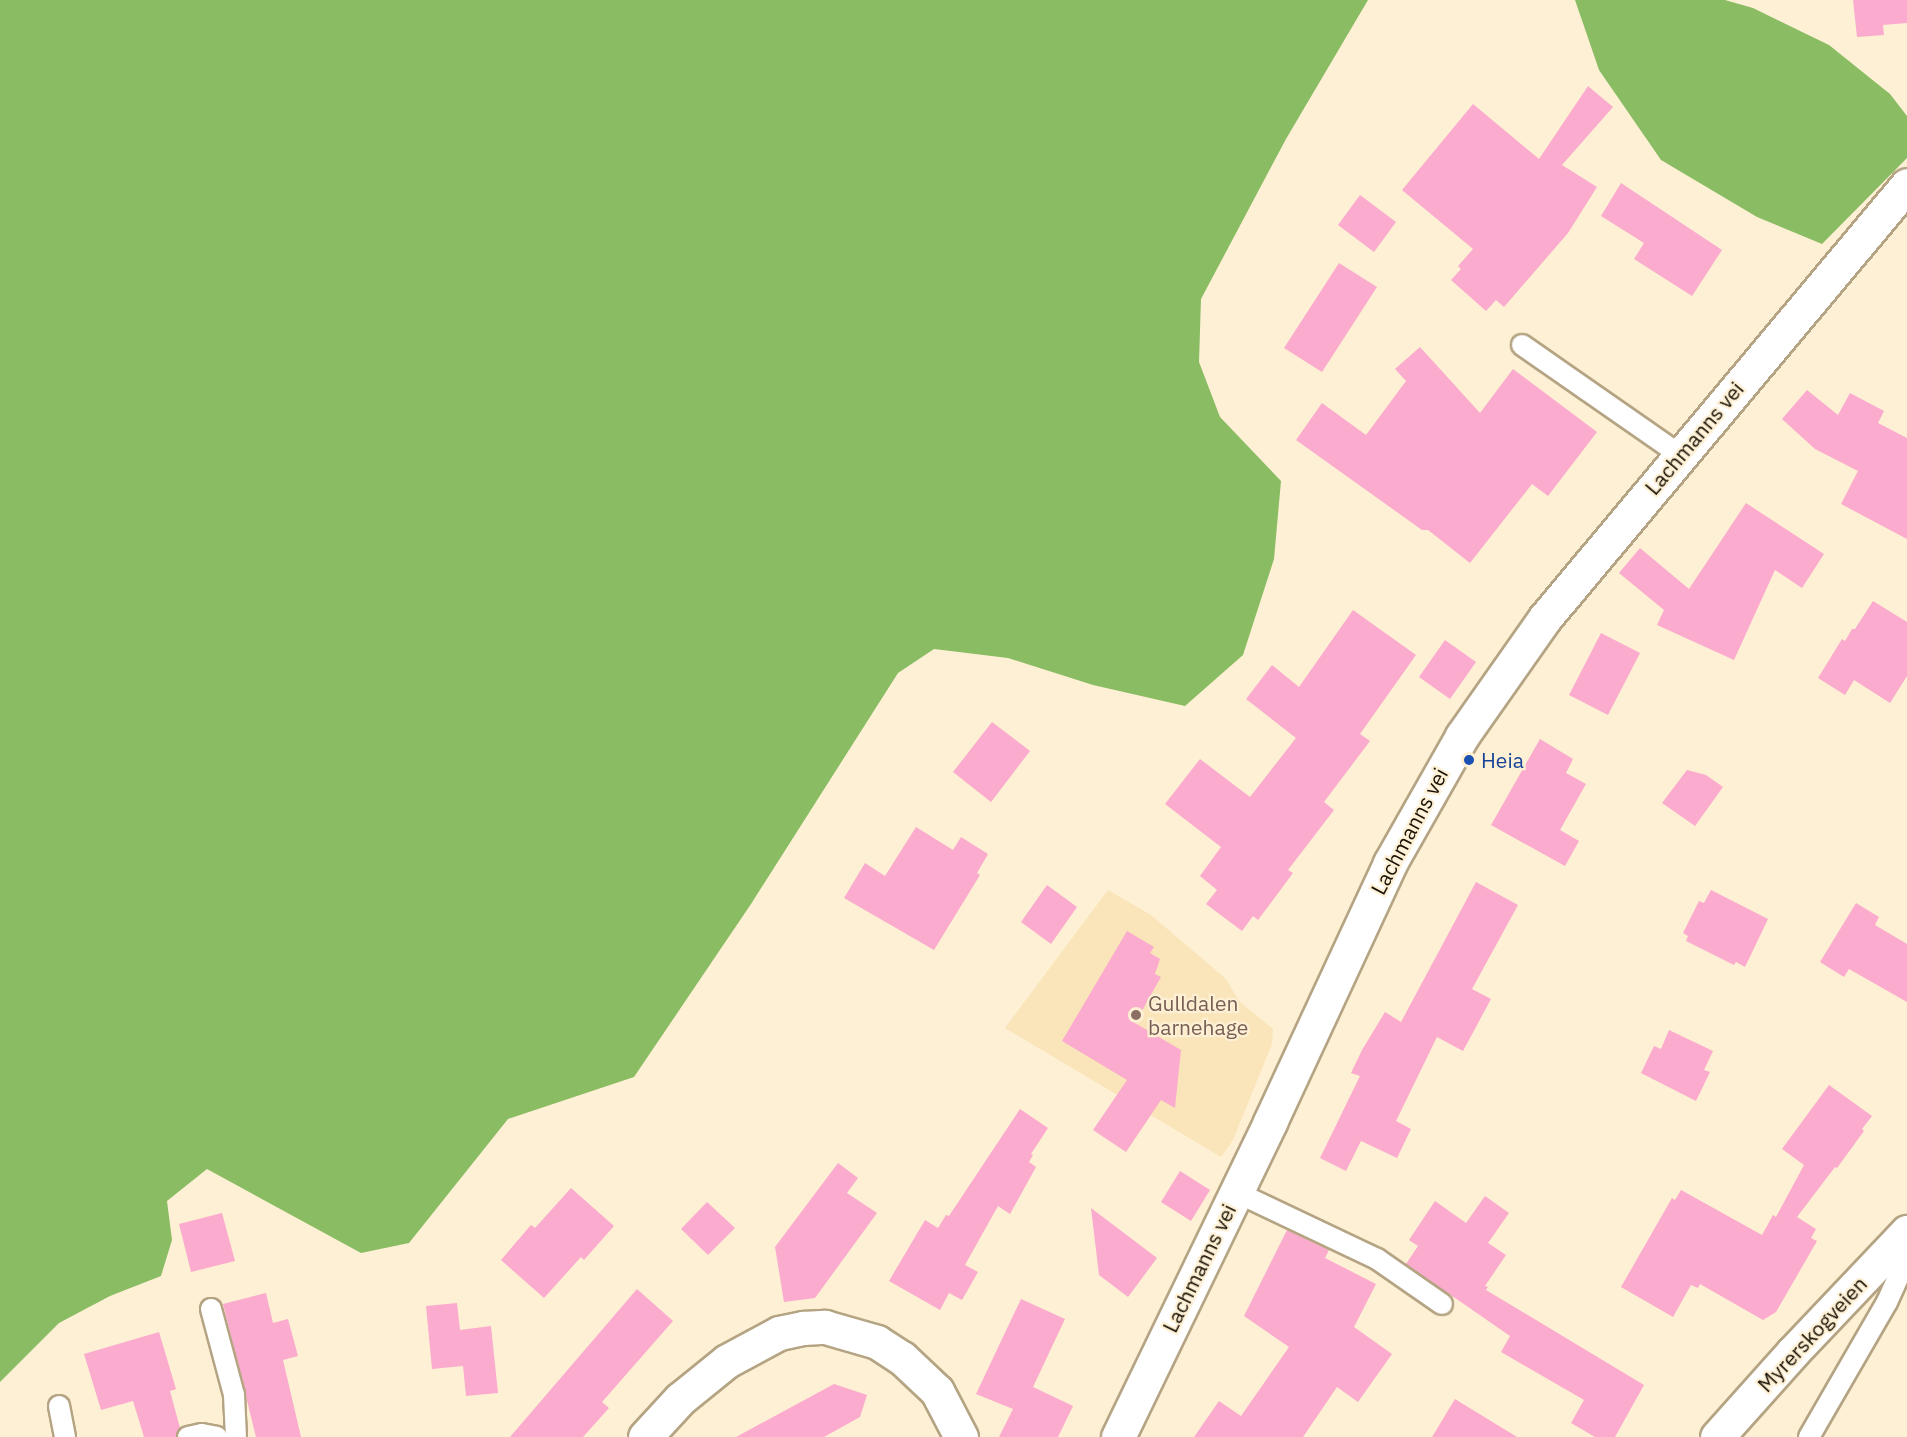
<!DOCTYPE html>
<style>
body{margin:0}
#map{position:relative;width:1907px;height:1437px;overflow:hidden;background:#fef0d4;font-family:"IBM Plex Sans",sans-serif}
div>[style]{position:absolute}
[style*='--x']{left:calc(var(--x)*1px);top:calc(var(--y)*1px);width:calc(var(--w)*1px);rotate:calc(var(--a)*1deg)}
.built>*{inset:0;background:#fae5ba}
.forest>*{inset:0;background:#8abc64}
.building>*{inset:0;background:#fbabce}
.roads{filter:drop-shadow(2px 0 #b5a483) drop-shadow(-2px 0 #b5a483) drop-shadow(0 2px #b5a483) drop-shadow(0 -2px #b5a483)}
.service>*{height:20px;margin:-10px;padding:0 10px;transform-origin:10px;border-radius:10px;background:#fff}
.minor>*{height:33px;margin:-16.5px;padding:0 16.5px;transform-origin:16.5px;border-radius:16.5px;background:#fff}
.tertiary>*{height:33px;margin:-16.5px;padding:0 16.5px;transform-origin:16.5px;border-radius:16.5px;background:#fff}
.dots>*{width:16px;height:16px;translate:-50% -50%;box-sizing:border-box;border:3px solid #fef0d4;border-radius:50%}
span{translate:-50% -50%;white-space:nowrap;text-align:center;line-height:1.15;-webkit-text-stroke:4.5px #fef0d4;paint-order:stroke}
.street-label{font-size:21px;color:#171105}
.transit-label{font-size:21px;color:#164399}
.left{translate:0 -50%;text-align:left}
.education-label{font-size:21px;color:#785e54}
</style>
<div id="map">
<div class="built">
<div style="clip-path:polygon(1108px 890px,1151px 915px,1226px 979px,1239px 1001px,1273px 1029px,1272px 1044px,1233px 1140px,1221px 1157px,1005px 1028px)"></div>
</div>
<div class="forest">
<div style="clip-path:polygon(0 0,1368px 0,1286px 139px,1201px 299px,1199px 362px,1220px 417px,1281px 481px,1274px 559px,1243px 655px,1185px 706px,1093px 685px,1008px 658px,934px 649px,898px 673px,751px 904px,634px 1077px,508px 1119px,409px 1243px,361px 1253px,207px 1169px,167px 1201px,172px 1240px,161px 1276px,110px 1296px,59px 1323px,0 1382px)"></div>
<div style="clip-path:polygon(1575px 0,1725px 0,1753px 8px,1829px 45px,1890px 94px,1907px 116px,1907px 158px,1822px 244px,1757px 217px,1661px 160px,1599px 70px)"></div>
</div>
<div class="building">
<div style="clip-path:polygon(1853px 0,1907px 0,1907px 23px,1883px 25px,1884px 35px,1857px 37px)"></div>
<div style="clip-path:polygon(1588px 86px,1613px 107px,1562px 165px,1597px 187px,1568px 233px,1504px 307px,1496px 300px,1486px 311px,1451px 280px,1461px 269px,1458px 266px,1473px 249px,1402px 190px,1473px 104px,1539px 159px)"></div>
<div style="clip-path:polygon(1621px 183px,1722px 250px,1692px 296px,1634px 259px,1644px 243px,1601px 216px)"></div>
<div style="clip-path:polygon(1360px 195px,1396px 222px,1374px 252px,1338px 225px)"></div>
<div style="clip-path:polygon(1339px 263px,1377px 287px,1322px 372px,1284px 348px)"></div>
<div style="clip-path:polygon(1420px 347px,1480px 413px,1513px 369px,1597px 432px,1548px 496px,1532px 484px,1470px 563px,1428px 530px,1422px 530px,1296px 440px,1322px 403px,1366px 435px,1406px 381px,1395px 369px)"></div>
<div style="clip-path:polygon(1807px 390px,1838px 415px,1850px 393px,1884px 411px,1878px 423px,1907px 438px,1907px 539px,1841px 504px,1858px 471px,1815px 449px,1782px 419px)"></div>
<div style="clip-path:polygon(1746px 503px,1824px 554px,1802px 588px,1775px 570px,1734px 660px,1657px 625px,1664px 610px,1619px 573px,1640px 548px,1689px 589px)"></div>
<div style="clip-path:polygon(1873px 601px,1907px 622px,1907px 676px,1890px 703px,1854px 680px,1845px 695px,1818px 678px,1842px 639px,1845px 641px,1852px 629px,1855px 629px)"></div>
<div style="clip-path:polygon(1353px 610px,1416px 655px,1360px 734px,1370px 741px,1324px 802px,1334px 810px,1288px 870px,1293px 873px,1270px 904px,1258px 920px,1253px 916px,1242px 931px,1206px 904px,1217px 890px,1200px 876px,1221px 847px,1165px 804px,1200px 759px,1250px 797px,1296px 738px,1246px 699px,1272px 665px,1299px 687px)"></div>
<div style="clip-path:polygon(1601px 633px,1640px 653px,1608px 715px,1569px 695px)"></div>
<div style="clip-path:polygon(1445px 640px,1476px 662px,1450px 699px,1419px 677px)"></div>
<div style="clip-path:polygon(992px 722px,1030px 751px,991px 802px,953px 772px)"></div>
<div style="clip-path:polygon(1540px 739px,1573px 759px,1566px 773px,1586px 784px,1560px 830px,1579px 841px,1565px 866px,1491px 825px)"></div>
<div style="clip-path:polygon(1687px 770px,1706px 775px,1723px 787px,1695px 826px,1662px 803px)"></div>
<div style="clip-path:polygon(916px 827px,953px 850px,961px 837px,988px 854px,977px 873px,980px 875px,934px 950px,844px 898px,865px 863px,885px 876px)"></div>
<div style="clip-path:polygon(1476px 882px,1518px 905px,1472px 989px,1491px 999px,1463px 1051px,1437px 1037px,1396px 1121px,1411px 1129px,1397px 1158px,1361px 1141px,1346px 1171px,1320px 1158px,1360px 1076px,1351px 1073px,1362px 1050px,1385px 1012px,1401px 1022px)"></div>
<div style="clip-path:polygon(1047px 885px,1077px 907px,1051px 944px,1021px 922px)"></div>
<div style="clip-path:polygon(1711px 890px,1768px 919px,1745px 967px,1736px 962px,1734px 965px,1686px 941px,1688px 936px,1683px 933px,1699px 901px,1704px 903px)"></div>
<div style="clip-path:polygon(1856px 903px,1879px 917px,1875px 925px,1907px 944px,1907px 1002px,1849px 969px,1844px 977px,1820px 962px)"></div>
<div style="clip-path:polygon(1127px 931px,1154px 947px,1150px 953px,1160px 959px,1155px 974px,1161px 977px,1135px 1023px,1181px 1050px,1175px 1108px,1161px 1100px,1126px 1152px,1093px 1130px,1127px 1080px,1062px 1041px)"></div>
<div style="clip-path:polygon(1669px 1030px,1713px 1051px,1704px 1070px,1710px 1072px,1696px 1101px,1641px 1073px,1654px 1046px,1661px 1049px)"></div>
<div style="clip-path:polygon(1829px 1085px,1872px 1116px,1862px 1129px,1864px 1131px,1837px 1168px,1835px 1167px,1797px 1217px,1816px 1229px,1811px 1238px,1817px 1241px,1776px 1312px,1763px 1320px,1700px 1284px,1698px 1288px,1691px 1285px,1673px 1317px,1621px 1287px,1672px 1198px,1675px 1200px,1681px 1190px,1762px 1235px,1773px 1215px,1776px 1217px,1804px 1165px,1782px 1149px)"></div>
<div style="clip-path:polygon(1020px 1109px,1048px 1128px,1031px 1154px,1033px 1155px,1029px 1162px,1036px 1167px,1010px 1214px,998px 1206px,965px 1265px,978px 1272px,962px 1300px,949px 1293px,940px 1310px,889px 1281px,925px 1220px,938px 1228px,946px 1215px,949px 1216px)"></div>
<div style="clip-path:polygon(838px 1163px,858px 1178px,847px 1193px,877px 1213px,815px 1298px,784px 1302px,775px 1247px)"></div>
<div style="clip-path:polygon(1180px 1171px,1210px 1190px,1191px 1221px,1161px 1202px)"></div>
<div style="clip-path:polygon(571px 1188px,614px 1226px,584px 1260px,581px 1257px,544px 1298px,501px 1260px,531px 1225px,535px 1228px)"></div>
<div style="clip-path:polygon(1485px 1196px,1509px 1213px,1488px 1243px,1506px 1255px,1485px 1286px,1488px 1287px,1486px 1290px,1644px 1385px,1615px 1437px,1595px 1437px,1571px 1423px,1584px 1400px,1501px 1352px,1510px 1336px,1406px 1264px,1418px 1246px,1409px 1240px,1435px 1201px,1466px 1223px)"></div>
<div style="clip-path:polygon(707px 1202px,735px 1228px,708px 1255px,681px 1229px)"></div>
<div style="clip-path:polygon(1091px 1208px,1157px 1258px,1128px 1297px,1099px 1275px)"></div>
<div style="clip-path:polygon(222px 1213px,235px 1261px,191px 1272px,179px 1224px)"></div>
<div style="clip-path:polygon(1287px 1230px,1329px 1250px,1325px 1258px,1376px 1284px,1354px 1327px,1392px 1354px,1358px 1402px,1337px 1387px,1303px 1437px,1194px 1437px,1219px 1401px,1241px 1416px,1289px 1347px,1244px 1316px)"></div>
<div style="clip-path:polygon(637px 1289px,673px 1321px,602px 1402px,609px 1408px,583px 1437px,510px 1437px)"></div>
<div style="clip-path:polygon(266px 1293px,273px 1323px,288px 1319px,298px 1356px,283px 1360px,301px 1437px,256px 1437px,223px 1304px)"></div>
<div style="clip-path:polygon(1021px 1299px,1065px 1319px,1033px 1387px,1073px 1406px,1058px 1437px,999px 1437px,1013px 1409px,976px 1394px)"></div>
<div style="clip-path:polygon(457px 1303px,460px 1330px,491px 1326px,498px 1393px,466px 1396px,463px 1366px,432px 1369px,426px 1306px)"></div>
<div style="clip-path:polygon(159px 1332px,176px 1389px,170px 1391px,180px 1428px,176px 1437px,144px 1437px,133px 1401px,101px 1410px,84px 1354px)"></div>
<div style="clip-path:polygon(834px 1384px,867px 1395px,860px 1417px,824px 1437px,736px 1437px)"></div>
<div style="clip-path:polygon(1455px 1399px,1517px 1437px,1432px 1437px)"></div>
</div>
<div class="roads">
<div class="service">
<div style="--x:1522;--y:345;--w:193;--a:34.8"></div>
<div style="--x:1236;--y:1192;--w:156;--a:25.4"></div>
<div style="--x:1377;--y:1259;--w:79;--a:34.7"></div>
<div style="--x:211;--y:1309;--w:89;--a:75"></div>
<div style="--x:234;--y:1395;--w:42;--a:87.3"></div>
<div style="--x:59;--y:1406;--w:32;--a:79"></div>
<div style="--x:188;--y:1437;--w:14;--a:-12"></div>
<div style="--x:202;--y:1434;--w:15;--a:11"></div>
<div style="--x:1809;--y:1437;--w:156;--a:-60"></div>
<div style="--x:1887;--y:1302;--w:48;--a:-65.6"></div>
</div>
<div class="minor">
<div style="--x:645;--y:1437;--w:52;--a:-47.4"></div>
<div style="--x:680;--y:1399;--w:60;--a:-39"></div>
<div style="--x:727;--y:1361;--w:59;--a:-28.3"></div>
<div style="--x:779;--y:1333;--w:25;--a:-12"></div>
<div style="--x:803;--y:1328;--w:22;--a:-3"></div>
<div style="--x:825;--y:1327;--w:54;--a:16.1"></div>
<div style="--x:877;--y:1342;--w:30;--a:33"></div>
<div style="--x:902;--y:1358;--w:48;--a:43.3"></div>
<div style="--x:937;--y:1391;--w:52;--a:62.4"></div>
</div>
<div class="tertiary">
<div style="--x:1118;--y:1437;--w:350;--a:-64.2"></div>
<div style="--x:1270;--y:1122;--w:285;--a:-65.1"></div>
<div style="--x:1390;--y:863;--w:146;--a:-60.4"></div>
<div style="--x:1462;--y:736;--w:144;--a:-54.9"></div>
<div style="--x:1545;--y:618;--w:564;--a:-50.1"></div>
<div style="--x:1717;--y:1437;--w:113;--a:-48.2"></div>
<div style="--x:1792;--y:1353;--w:167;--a:-46.5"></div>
</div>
</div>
<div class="dots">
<div style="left:1469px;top:760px;background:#1a4fb4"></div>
<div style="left:1136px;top:1015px;background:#8d6e63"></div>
</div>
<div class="street-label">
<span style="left:1694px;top:438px;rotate:-50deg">Lachmanns vei</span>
<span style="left:1409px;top:831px;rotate:-62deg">Lachmanns vei</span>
<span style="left:1199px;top:1268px;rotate:-64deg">Lachmanns vei</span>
<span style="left:1812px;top:1334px;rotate:-47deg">Myrerskogveien</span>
</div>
<div class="transit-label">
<span class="left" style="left:1481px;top:760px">Heia</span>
</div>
<div class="education-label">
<span class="left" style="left:1148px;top:1015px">Gulldalen<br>barnehage</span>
</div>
</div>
